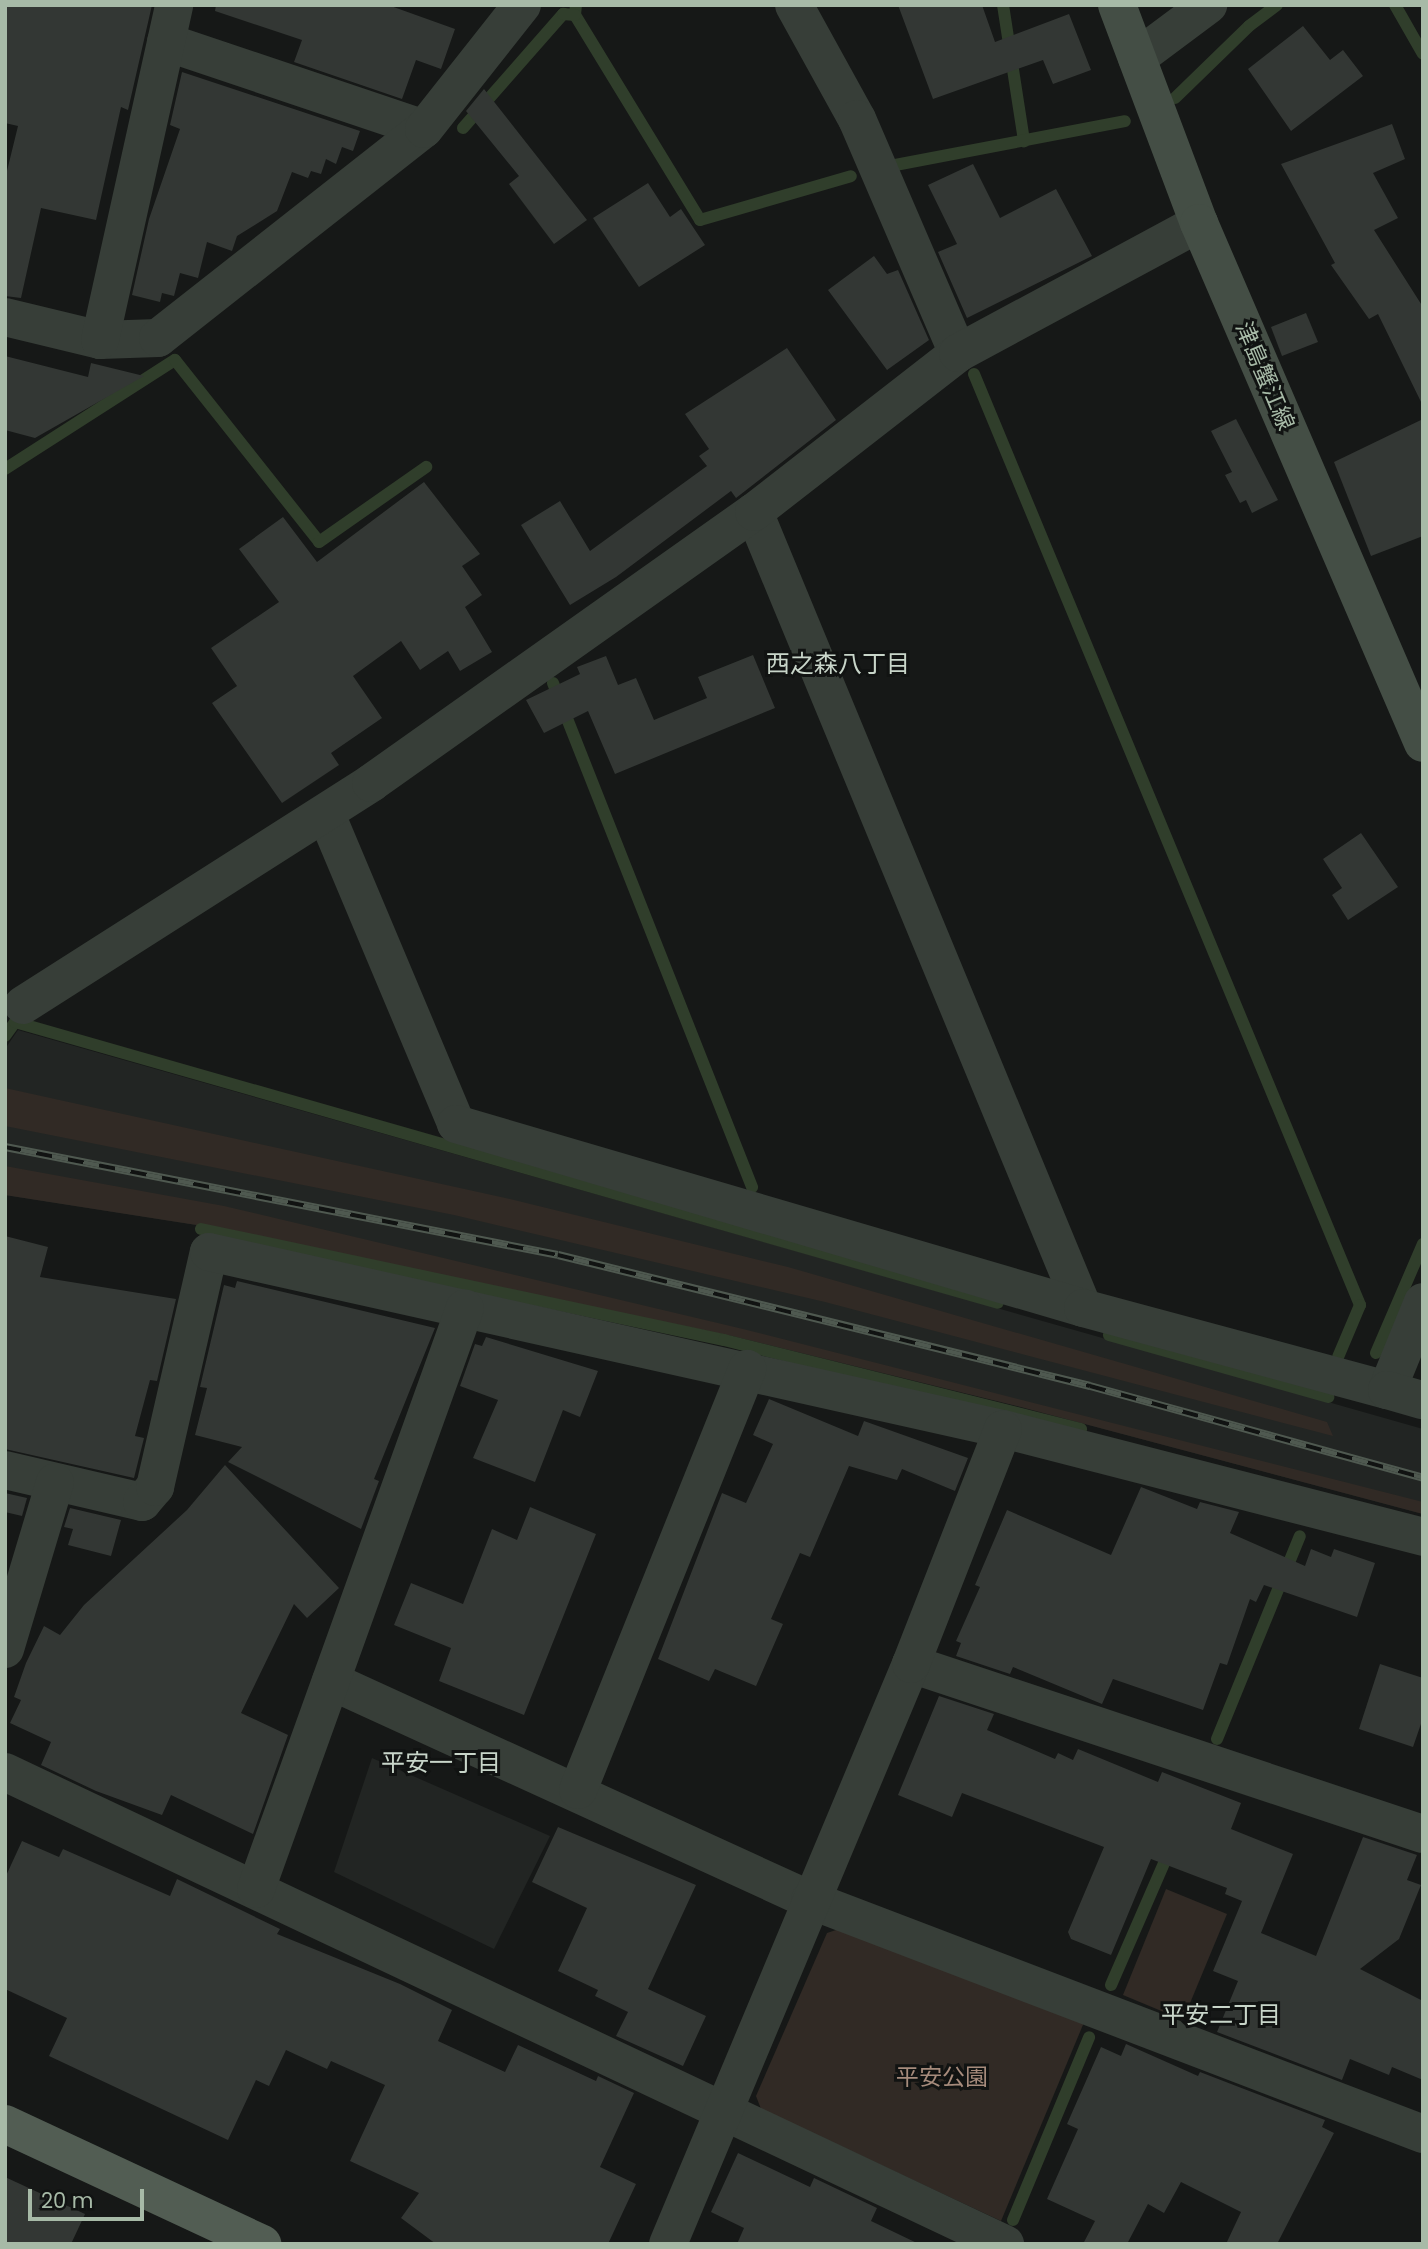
<!DOCTYPE html>
<meta charset="utf-8">
<style>
body{margin:0}
#map{position:relative;width:1428px;height:2249px;overflow:hidden;background:#161817;font-family:Poppins,"Noto Sans JP",sans-serif}
div>[style]{position:absolute}
[style*='--x']{left:calc(var(--x)*1px);top:calc(var(--y)*1px);width:calc(var(--w)*1px);rotate:calc(var(--a)*1deg)}
.built>*{inset:0;background:#222523}
.green>*{inset:0;background:#312a25}
.stream>*{height:12px;margin:-6px;padding:0 6px;transform-origin:6px;border-radius:6px;background:#303e2b}
.building>*{inset:0;background:#333734}
.minor>*{height:38px;margin:-19px;padding:0 19px;transform-origin:19px;border-radius:19px;background:#373e38}
.tertiary>*{height:38px;margin:-19px;padding:0 19px;transform-origin:19px;border-radius:19px;background:#373e38}
.secondary>*{height:38px;margin:-19px;padding:0 19px;transform-origin:19px;border-radius:19px;background:#444e45}
.primary>*{height:38px;margin:-19px;padding:0 19px;transform-origin:19px;border-radius:19px;background:#525d53}
.rail>*{height:8px;margin-top:-4px;transform-origin:0;background:repeating-linear-gradient(90deg,#111312 0 16px,#4f5950 0 32px);box-sizing:border-box;border-block:2px solid #4f5950}
span{translate:-50% -50%;white-space:nowrap;text-align:center;line-height:1.15;-webkit-text-stroke:6px #111312;paint-order:stroke}
.street-label{font-size:23px;color:#a7baa7}
.park-label{font-size:23px;color:#a68b7c}
.neighbourhood-label{font-size:24px;color:#c8d5c9}
.frame{position:absolute;inset:0;border:7px solid #a7baa7;pointer-events:none}
.scale{position:absolute;left:28px;top:2189px;width:116px;height:32px;box-sizing:border-box;border:4px solid #a7baa7;border-top:0;padding-left:9px;font-size:21px;line-height:24px;white-space:nowrap;color:#a7baa7;-webkit-text-stroke:5px #111312;paint-order:stroke}
</style>
<div id="map">
<div class="built">
<div style="clip-path:polygon(18px 1030px,1423px 1429px,1423px 1514px,1021px 1407px,732px 1336px,203px 1226px,5px 1195px,5px 1049px)"></div>
<div style="clip-path:polygon(372px 1758px,550px 1836px,494px 1949px,334px 1872px)"></div>
</div>
<div class="green">
<div style="clip-path:polygon(5px 1088px,510px 1199px,788px 1267px,1327px 1422px,1333px 1436px,825px 1302px,454px 1215px,5px 1126px)"></div>
<div style="clip-path:polygon(5px 1166px,224px 1206px,743px 1329px,1423px 1502px,1423px 1514px,1021px 1407px,732px 1336px,203px 1226px,5px 1195px)"></div>
<div style="clip-path:polygon(1166px 1889px,1227px 1914px,1183px 2020px,1123px 1995px)"></div>
<div style="clip-path:polygon(845px 1927px,1085px 2020px,1001px 2221px,761px 2109px,756px 2096px,827px 1933px)"></div>
</div>
<div class="stream">
<div style="--x:576;--y:5;--w:10;--a:96"></div>
<div style="--x:575;--y:15;--w:240;--a:58.6"></div>
<div style="--x:700;--y:220;--w:157;--a:-16.2"></div>
<div style="--x:1003;--y:5;--w:138;--a:81.2"></div>
<div style="--x:1395;--y:5;--w:56;--a:60.3"></div>
<div style="--x:1175;--y:98;--w:103;--a:-44.2"></div>
<div style="--x:1249;--y:26;--w:35;--a:-37"></div>
<div style="--x:463;--y:128;--w:152;--a:-48.7"></div>
<div style="--x:563;--y:14;--w:12;--a:5"></div>
<div style="--x:890;--y:166;--w:239;--a:-10.8"></div>
<div style="--x:974;--y:374;--w:1008;--a:67.48"></div>
<div style="--x:1360;--y:1305;--w:56;--a:112.9"></div>
<div style="--x:5;--y:469;--w:202;--a:-32.7"></div>
<div style="--x:175;--y:360;--w:232;--a:51.6"></div>
<div style="--x:319;--y:542;--w:131;--a:-35"></div>
<div style="--x:553;--y:683;--w:542;--a:68.45"></div>
<div style="--x:5;--y:1036;--w:17;--a:-54"></div>
<div style="--x:15;--y:1022;--w:1022;--a:15.95"></div>
<div style="--x:201;--y:1229;--w:535;--a:11.98"></div>
<div style="--x:724;--y:1340;--w:368;--a:14"></div>
<div style="--x:1109;--y:1335;--w:228;--a:15.8"></div>
<div style="--x:1376;--y:1353;--w:119;--a:-66.7"></div>
<div style="--x:1217;--y:1739;--w:219;--a:-67.8"></div>
<div style="--x:1111;--y:1985;--w:148;--a:-66.5"></div>
<div style="--x:1013;--y:2220;--w:198;--a:-67.4"></div>
</div>
<div class="building">
<div style="clip-path:polygon(5px 5px,152px 5px,128px 110px,121px 107px,96px 220px,41px 208px,21px 298px,5px 296px,5px 179px,18px 126px,5px 123px)"></div>
<div style="clip-path:polygon(216px 5px,388px 5px,455px 29px,441px 69px,416px 60px,402px 99px,294px 62px,302px 40px,215px 11px)"></div>
<div style="clip-path:polygon(898px 5px,982px 5px,995px 42px,1069px 14px,1091px 70px,1053px 84px,1043px 60px,933px 99px)"></div>
<div style="clip-path:polygon(1303px 26px,1330px 60px,1343px 50px,1363px 76px,1291px 131px,1248px 69px)"></div>
<div style="clip-path:polygon(182px 72px,360px 131px,353px 151px,342px 147px,336px 164px,326px 159px,321px 174px,311px 171px,308px 178px,292px 172px,277px 211px,237px 236px,232px 251px,207px 242px,198px 278px,180px 273px,174px 296px,162px 293px,160px 302px,132px 295px,149px 219px,180px 129px,170px 125px)"></div>
<div style="clip-path:polygon(484px 89px,587px 220px,554px 244px,509px 184px,519px 176px,466px 111px)"></div>
<div style="clip-path:polygon(1392px 124px,1405px 159px,1373px 173px,1398px 218px,1374px 230px,1423px 307px,1423px 406px,1378px 314px,1369px 319px,1331px 265px,1335px 263px,1281px 164px)"></div>
<div style="clip-path:polygon(973px 164px,1000px 218px,1056px 189px,1092px 256px,967px 318px,938px 252px,957px 244px,928px 185px)"></div>
<div style="clip-path:polygon(648px 183px,670px 217px,681px 209px,705px 245px,639px 287px,593px 218px)"></div>
<div style="clip-path:polygon(874px 256px,887px 274px,898px 270px,929px 340px,887px 370px,828px 290px)"></div>
<div style="clip-path:polygon(1306px 313px,1318px 342px,1282px 356px,1271px 327px)"></div>
<div style="clip-path:polygon(787px 348px,836px 420px,736px 498px,731px 491px,616px 577px,570px 605px,521px 525px,560px 501px,590px 551px,707px 466px,699px 456px,709px 449px,685px 414px)"></div>
<div style="clip-path:polygon(5px 356px,88px 377px,91px 363px,144px 376px,35px 438px,5px 430px)"></div>
<div style="clip-path:polygon(1236px 419px,1278px 500px,1252px 513px,1246px 500px,1240px 503px,1225px 475px,1232px 472px,1211px 431px)"></div>
<div style="clip-path:polygon(1423px 419px,1423px 536px,1371px 556px,1334px 462px)"></div>
<div style="clip-path:polygon(424px 482px,480px 554px,462px 566px,482px 595px,465px 607px,492px 652px,460px 671px,448px 651px,420px 670px,401px 641px,353px 676px,382px 718px,331px 753px,339px 765px,282px 803px,212px 703px,237px 686px,211px 648px,279px 602px,239px 549px,283px 517px,317px 562px)"></div>
<div style="clip-path:polygon(753px 655px,775px 708px,615px 774px,588px 711px,544px 733px,526px 700px,580px 674px,577px 667px,606px 656px,618px 685px,636px 678px,654px 720px,707px 698px,698px 677px)"></div>
<div style="clip-path:polygon(1361px 833px,1398px 887px,1348px 920px,1332px 895px,1342px 888px,1323px 859px)"></div>
<div style="clip-path:polygon(5px 1236px,48px 1247px,40px 1277px,176px 1299px,157px 1381px,150px 1380px,135px 1436px,144px 1438px,134px 1478px,5px 1449px)"></div>
<div style="clip-path:polygon(237px 1281px,435px 1328px,374px 1479px,379px 1481px,361px 1529px,228px 1462px,242px 1447px,195px 1435px,207px 1388px,200px 1387px,224px 1285px,235px 1288px)"></div>
<div style="clip-path:polygon(486px 1337px,598px 1371px,580px 1417px,563px 1410px,535px 1482px,473px 1458px,498px 1400px,460px 1386px,475px 1344px,482px 1346px)"></div>
<div style="clip-path:polygon(769px 1399px,858px 1436px,864px 1421px,968px 1458px,955px 1491px,902px 1469px,897px 1480px,849px 1466px,810px 1557px,800px 1553px,771px 1619px,783px 1624px,756px 1686px,715px 1669px,709px 1681px,658px 1659px,722px 1493px,746px 1503px,773px 1444px,753px 1435px)"></div>
<div style="clip-path:polygon(225px 1465px,339px 1588px,307px 1618px,294px 1604px,241px 1713px,288px 1735px,253px 1834px,171px 1795px,162px 1815px,96px 1791px,41px 1765px,51px 1742px,10px 1723px,21px 1700px,14px 1697px,26px 1663px,44px 1626px,60px 1635px,84px 1605px,187px 1510px)"></div>
<div style="clip-path:polygon(1141px 1487px,1197px 1509px,1200px 1502px,1239px 1512px,1230px 1533px,1305px 1566px,1311px 1549px,1331px 1557px,1334px 1549px,1375px 1563px,1357px 1617px,1264px 1585px,1256px 1602px,1250px 1599px,1227px 1665px,1220px 1663px,1203px 1710px,1113px 1679px,1102px 1704px,1013px 1667px,1010px 1674px,956px 1656px,961px 1643px,956px 1641px,980px 1587px,975px 1585px,1007px 1510px,1111px 1555px)"></div>
<div style="clip-path:polygon(5px 1493px,27px 1498px,22px 1516px,5px 1512px)"></div>
<div style="clip-path:polygon(530px 1507px,596px 1534px,524px 1715px,439px 1681px,451px 1648px,394px 1625px,411px 1583px,463px 1604px,492px 1529px,517px 1540px)"></div>
<div style="clip-path:polygon(70px 1508px,121px 1520px,111px 1556px,68px 1545px,73px 1529px,64px 1527px)"></div>
<div style="clip-path:polygon(1380px 1664px,1423px 1678px,1423px 1718px,1413px 1747px,1359px 1729px)"></div>
<div style="clip-path:polygon(939px 1696px,994px 1714px,987px 1730px,1055px 1759px,1058px 1753px,1073px 1760px,1078px 1749px,1158px 1782px,1162px 1772px,1241px 1803px,1231px 1829px,1293px 1854px,1261px 1933px,1316px 1956px,1363px 1837px,1417px 1855px,1407px 1880px,1421px 1885px,1399px 1939px,1360px 1969px,1423px 2001px,1423px 2080px,1392px 2067px,1389px 2075px,1350px 2059px,1342px 2080px,1217px 2032px,1238px 1981px,1213px 1971px,1242px 1901px,1225px 1894px,1227px 1888px,1151px 1859px,1111px 1955px,1071px 1939px,1068px 1932px,1104px 1847px,962px 1793px,952px 1817px,898px 1795px)"></div>
<div style="clip-path:polygon(558px 1827px,696px 1885px,648px 1989px,706px 2016px,683px 2066px,616px 2036px,628px 2012px,595px 1996px,598px 1990px,558px 1971px,587px 1908px,532px 1882px)"></div>
<div style="clip-path:polygon(22px 1841px,59px 1857px,63px 1849px,170px 1896px,177px 1879px,280px 1929px,277px 1934px,400px 1984px,452px 2010px,438px 2041px,505px 2072px,518px 2045px,596px 2081px,598px 2076px,634px 2093px,600px 2167px,636px 2184px,608px 2244px,436px 2244px,401px 2218px,419px 2193px,350px 2161px,385px 2085px,331px 2061px,327px 2069px,286px 2050px,269px 2086px,256px 2080px,228px 2140px,49px 2056px,67px 2018px,5px 1989px,5px 1878px)"></div>
<div style="clip-path:polygon(1126px 2044px,1198px 2076px,1200px 2072px,1325px 2120px,1322px 2127px,1334px 2133px,1277px 2244px,1226px 2244px,1241px 2212px,1181px 2182px,1164px 2213px,1148px 2204px,1127px 2244px,1083px 2244px,1095px 2221px,1047px 2199px,1078px 2129px,1067px 2124px,1101px 2047px,1121px 2056px)"></div>
<div style="clip-path:polygon(738px 2153px,810px 2187px,814px 2178px,877px 2208px,871px 2221px,919px 2244px,737px 2244px,744px 2228px,711px 2212px)"></div>
<div style="clip-path:polygon(5px 2177px,85px 2214px,71px 2244px,5px 2244px)"></div>
</div>
<div class="minor">
<div style="--x:794;--y:5;--w:130;--a:61.1"></div>
<div style="--x:857;--y:119;--w:255;--a:66.7"></div>
<div style="--x:166;--y:42;--w:272;--a:18.6"></div>
<div style="--x:5;--y:317;--w:98;--a:13.6"></div>
<div style="--x:100;--y:340;--w:58;--a:-2"></div>
<div style="--x:158;--y:338;--w:338;--a:-38.2"></div>
<div style="--x:424;--y:129;--w:158;--a:-51.7"></div>
<div style="--x:100;--y:340;--w:343;--a:-77.5"></div>
<div style="--x:754;--y:512;--w:861;--a:67.54"></div>
<div style="--x:326;--y:814;--w:336;--a:67.2"></div>
<div style="--x:456;--y:1124;--w:653;--a:16.35"></div>
<div style="--x:1083;--y:1308;--w:315;--a:15.1"></div>
<div style="--x:23;--y:1005;--w:413;--a:-32.5"></div>
<div style="--x:371;--y:783;--w:469;--a:-35.3"></div>
<div style="--x:754;--y:512;--w:259;--a:-37.9"></div>
<div style="--x:958;--y:353;--w:274;--a:-28.3"></div>
<div style="--x:1423;--y:1302;--w:95;--a:112.2"></div>
<div style="--x:1387;--y:1390;--w:37;--a:16"></div>
<div style="--x:5;--y:1470;--w:141;--a:13.1"></div>
<div style="--x:142;--y:1502;--w:20;--a:-49"></div>
<div style="--x:155;--y:1487;--w:241;--a:-77.1"></div>
<div style="--x:209;--y:1252;--w:813;--a:12.57"></div>
<div style="--x:1003;--y:1429;--w:434;--a:14.4"></div>
<div style="--x:5;--y:1649;--w:174;--a:-73.3"></div>
<div style="--x:911;--y:1664;--w:539;--a:18.37"></div>
<div style="--x:331;--y:1681;--w:527;--a:24.57"></div>
<div style="--x:810;--y:1900;--w:656;--a:20.89"></div>
<div style="--x:5;--y:1772;--w:1106;--a:25.27"></div>
<div style="--x:578;--y:1790;--w:454;--a:-68.1"></div>
<div style="--x:256;--y:1889;--w:617;--a:-70.22"></div>
<div style="--x:668;--y:2244;--w:629;--a:-67.27"></div>
<div style="--x:911;--y:1664;--w:252;--a:-68.6"></div>
</div>
<div class="tertiary">
<div style="--x:1137;--y:58;--w:89;--a:-36.7"></div>
</div>
<div class="secondary">
<div style="--x:1117;--y:5;--w:233;--a:69.4"></div>
<div style="--x:1199;--y:223;--w:566;--a:66.7"></div>
</div>
<div class="primary">
<div style="--x:5;--y:2124;--w:284;--a:25"></div>
</div>
<div class="rail">
<div style="--x:5;--y:1147;--w:563;--a:11.05"></div>
<div style="--x:558;--y:1255;--w:548;--a:13.83"></div>
<div style="--x:1090;--y:1386;--w:345;--a:15.4"></div>
</div>
<div class="street-label">
<span style="left:1265px;top:376px;rotate:67deg">津島蟹江線</span>
</div>
<div class="park-label">
<span style="left:942px;top:2077px">平安公園</span>
</div>
<div class="neighbourhood-label">
<span style="left:838px;top:664px">西之森八丁目</span>
<span style="left:441px;top:1763px">平安一丁目</span>
<span style="left:1221px;top:2015px">平安二丁目</span>
</div>
<div class="frame"></div>
<div class="scale">20 m</div>
</div>
